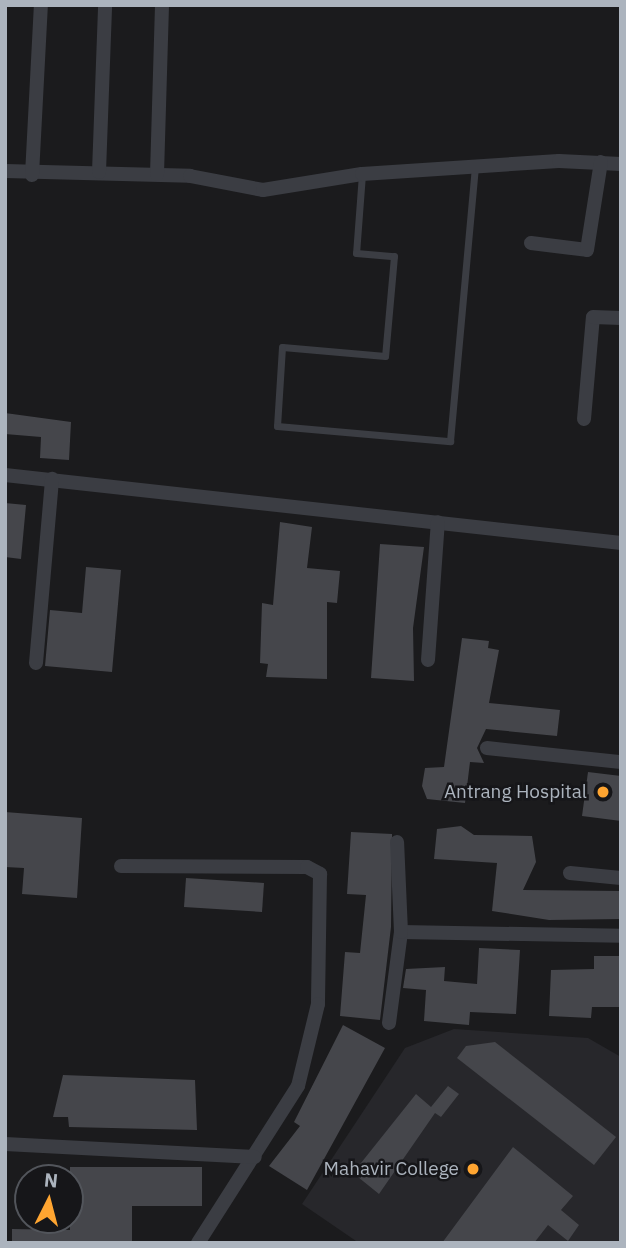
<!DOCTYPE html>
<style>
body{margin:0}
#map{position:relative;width:626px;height:1248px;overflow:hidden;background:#1b1b1d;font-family:"IBM Plex Sans",sans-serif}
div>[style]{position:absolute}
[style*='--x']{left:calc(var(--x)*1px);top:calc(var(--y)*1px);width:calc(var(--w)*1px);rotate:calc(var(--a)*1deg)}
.built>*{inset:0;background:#27272b}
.building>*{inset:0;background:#45464b}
.lane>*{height:7px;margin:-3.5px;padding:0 3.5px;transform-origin:3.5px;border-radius:3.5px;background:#3b3d43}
.street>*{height:14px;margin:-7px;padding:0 7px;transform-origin:7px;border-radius:7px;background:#3b3d43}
.dots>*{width:19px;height:19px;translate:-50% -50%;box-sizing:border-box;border:4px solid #161619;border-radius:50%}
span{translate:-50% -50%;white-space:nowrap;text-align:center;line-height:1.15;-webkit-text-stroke:5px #161619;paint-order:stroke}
.poi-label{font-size:19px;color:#acb4be}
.right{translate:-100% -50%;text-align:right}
.frame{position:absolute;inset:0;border:7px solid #acb4be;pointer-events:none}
.north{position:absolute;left:14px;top:1164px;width:70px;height:70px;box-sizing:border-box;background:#161619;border:2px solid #52555b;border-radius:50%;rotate:6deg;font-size:19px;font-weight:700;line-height:28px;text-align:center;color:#acb4be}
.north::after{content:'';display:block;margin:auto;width:24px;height:32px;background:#ffa531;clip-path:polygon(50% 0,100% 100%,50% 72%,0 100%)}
</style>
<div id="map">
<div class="built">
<div style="clip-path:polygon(454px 1029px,588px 1038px,621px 1057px,621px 1243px,359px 1243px,302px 1204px,405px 1048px)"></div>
</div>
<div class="building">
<div style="clip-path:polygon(5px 413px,71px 422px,69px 460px,40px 458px,41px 437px,5px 434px)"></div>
<div style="clip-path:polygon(5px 503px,26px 505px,21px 559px,5px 557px)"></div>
<div style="clip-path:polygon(280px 522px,312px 527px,307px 568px,340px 571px,337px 603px,327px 602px,327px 679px,266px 677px,268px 664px,260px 663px,262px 603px,273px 605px)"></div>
<div style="clip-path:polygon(380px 544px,424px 547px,413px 628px,414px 681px,371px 678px)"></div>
<div style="clip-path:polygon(86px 567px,121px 570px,112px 672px,45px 666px,50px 610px,82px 613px)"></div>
<div style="clip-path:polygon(462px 638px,489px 641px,488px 648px,499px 650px,489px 703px,560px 710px,557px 736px,486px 729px,477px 748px,484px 763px,470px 762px,465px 803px,427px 799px,422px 786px,425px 768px,444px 767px)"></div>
<div style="clip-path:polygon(588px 772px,621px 776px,621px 821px,582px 816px)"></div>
<div style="clip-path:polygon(5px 812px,82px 818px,77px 898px,22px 894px,24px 868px,5px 867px)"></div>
<div style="clip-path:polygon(461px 826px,474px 835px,532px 836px,536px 862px,523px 890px,621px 891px,621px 919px,549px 920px,492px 911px,497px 863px,434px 859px,437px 829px)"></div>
<div style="clip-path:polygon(351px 832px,392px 834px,391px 927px,380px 1020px,340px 1016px,345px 952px,360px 953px,366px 895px,347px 894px)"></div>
<div style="clip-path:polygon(186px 878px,264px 883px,262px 912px,184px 907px)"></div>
<div style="clip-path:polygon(479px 948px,520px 950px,516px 1014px,470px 1012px,469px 1025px,424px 1021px,426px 990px,403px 988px,406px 969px,445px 967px,444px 981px,477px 984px)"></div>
<div style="clip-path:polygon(594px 956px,621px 956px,621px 1007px,592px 1007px,591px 1018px,549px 1016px,551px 970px,594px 969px)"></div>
<div style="clip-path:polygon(343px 1025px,385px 1048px,307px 1190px,269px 1166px,300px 1126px,294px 1122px)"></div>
<div style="clip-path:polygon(495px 1042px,616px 1137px,594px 1165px,457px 1058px,466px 1046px)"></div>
<div style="clip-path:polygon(63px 1075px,195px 1080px,197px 1130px,69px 1127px,68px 1117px,53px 1117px)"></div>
<div style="clip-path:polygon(448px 1086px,459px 1094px,441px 1117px,435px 1113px,379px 1194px,353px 1173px,416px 1094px,431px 1107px)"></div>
<div style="clip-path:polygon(513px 1147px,573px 1196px,561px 1210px,579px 1225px,568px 1241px,548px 1225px,534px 1243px,442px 1243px)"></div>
<div style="clip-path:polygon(70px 1167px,202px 1167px,202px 1206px,132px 1206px,132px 1243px,12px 1243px,12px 1229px,70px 1230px)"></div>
</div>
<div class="lane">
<div style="--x:362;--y:174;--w:79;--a:94.3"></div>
<div style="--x:356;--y:253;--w:38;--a:5"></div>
<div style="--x:394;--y:256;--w:100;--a:95.1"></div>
<div style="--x:385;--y:356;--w:103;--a:-175"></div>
<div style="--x:282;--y:347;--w:79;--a:93.6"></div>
<div style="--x:277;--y:426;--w:174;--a:5"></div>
<div style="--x:450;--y:441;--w:275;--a:-84.8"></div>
</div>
<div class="street">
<div style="--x:5;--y:171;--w:185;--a:1.5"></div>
<div style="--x:190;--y:176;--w:74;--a:10.9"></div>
<div style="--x:263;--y:190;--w:100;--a:-9.2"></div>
<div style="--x:362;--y:174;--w:197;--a:-3.8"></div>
<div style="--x:559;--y:161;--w:62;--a:2.8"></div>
<div style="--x:99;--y:172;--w:167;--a:-87.9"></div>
<div style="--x:157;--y:174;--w:169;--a:-88.3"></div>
<div style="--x:32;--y:175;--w:170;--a:-87"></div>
<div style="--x:531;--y:243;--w:56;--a:7.1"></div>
<div style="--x:587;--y:250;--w:89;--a:-81"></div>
<div style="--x:584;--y:419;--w:102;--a:-85"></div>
<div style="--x:593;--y:317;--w:28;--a:2"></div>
<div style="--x:5;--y:475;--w:620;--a:6.3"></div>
<div style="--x:428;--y:660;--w:138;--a:-85.9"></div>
<div style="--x:36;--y:663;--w:185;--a:-85"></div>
<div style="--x:487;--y:748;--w:135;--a:6"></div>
<div style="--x:121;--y:866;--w:186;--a:0.3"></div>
<div style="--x:307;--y:867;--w:15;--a:28"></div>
<div style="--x:320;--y:874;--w:130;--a:90.9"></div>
<div style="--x:318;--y:1004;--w:84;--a:103.7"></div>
<div style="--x:298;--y:1086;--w:186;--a:122.5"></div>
<div style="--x:570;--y:873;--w:51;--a:5.6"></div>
<div style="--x:401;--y:932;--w:220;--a:1"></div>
<div style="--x:389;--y:1023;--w:92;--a:-82.5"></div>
<div style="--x:401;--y:932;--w:90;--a:-92.5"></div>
<div style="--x:5;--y:1144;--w:250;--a:3"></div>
</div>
<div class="dots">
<div style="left:603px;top:792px;background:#ffa531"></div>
<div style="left:473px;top:1169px;background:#ffa531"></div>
</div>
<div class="poi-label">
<span class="right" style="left:587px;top:792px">Antrang Hospital</span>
<span class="right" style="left:459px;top:1169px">Mahavir College</span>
</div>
<div class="frame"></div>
<div class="north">N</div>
</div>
